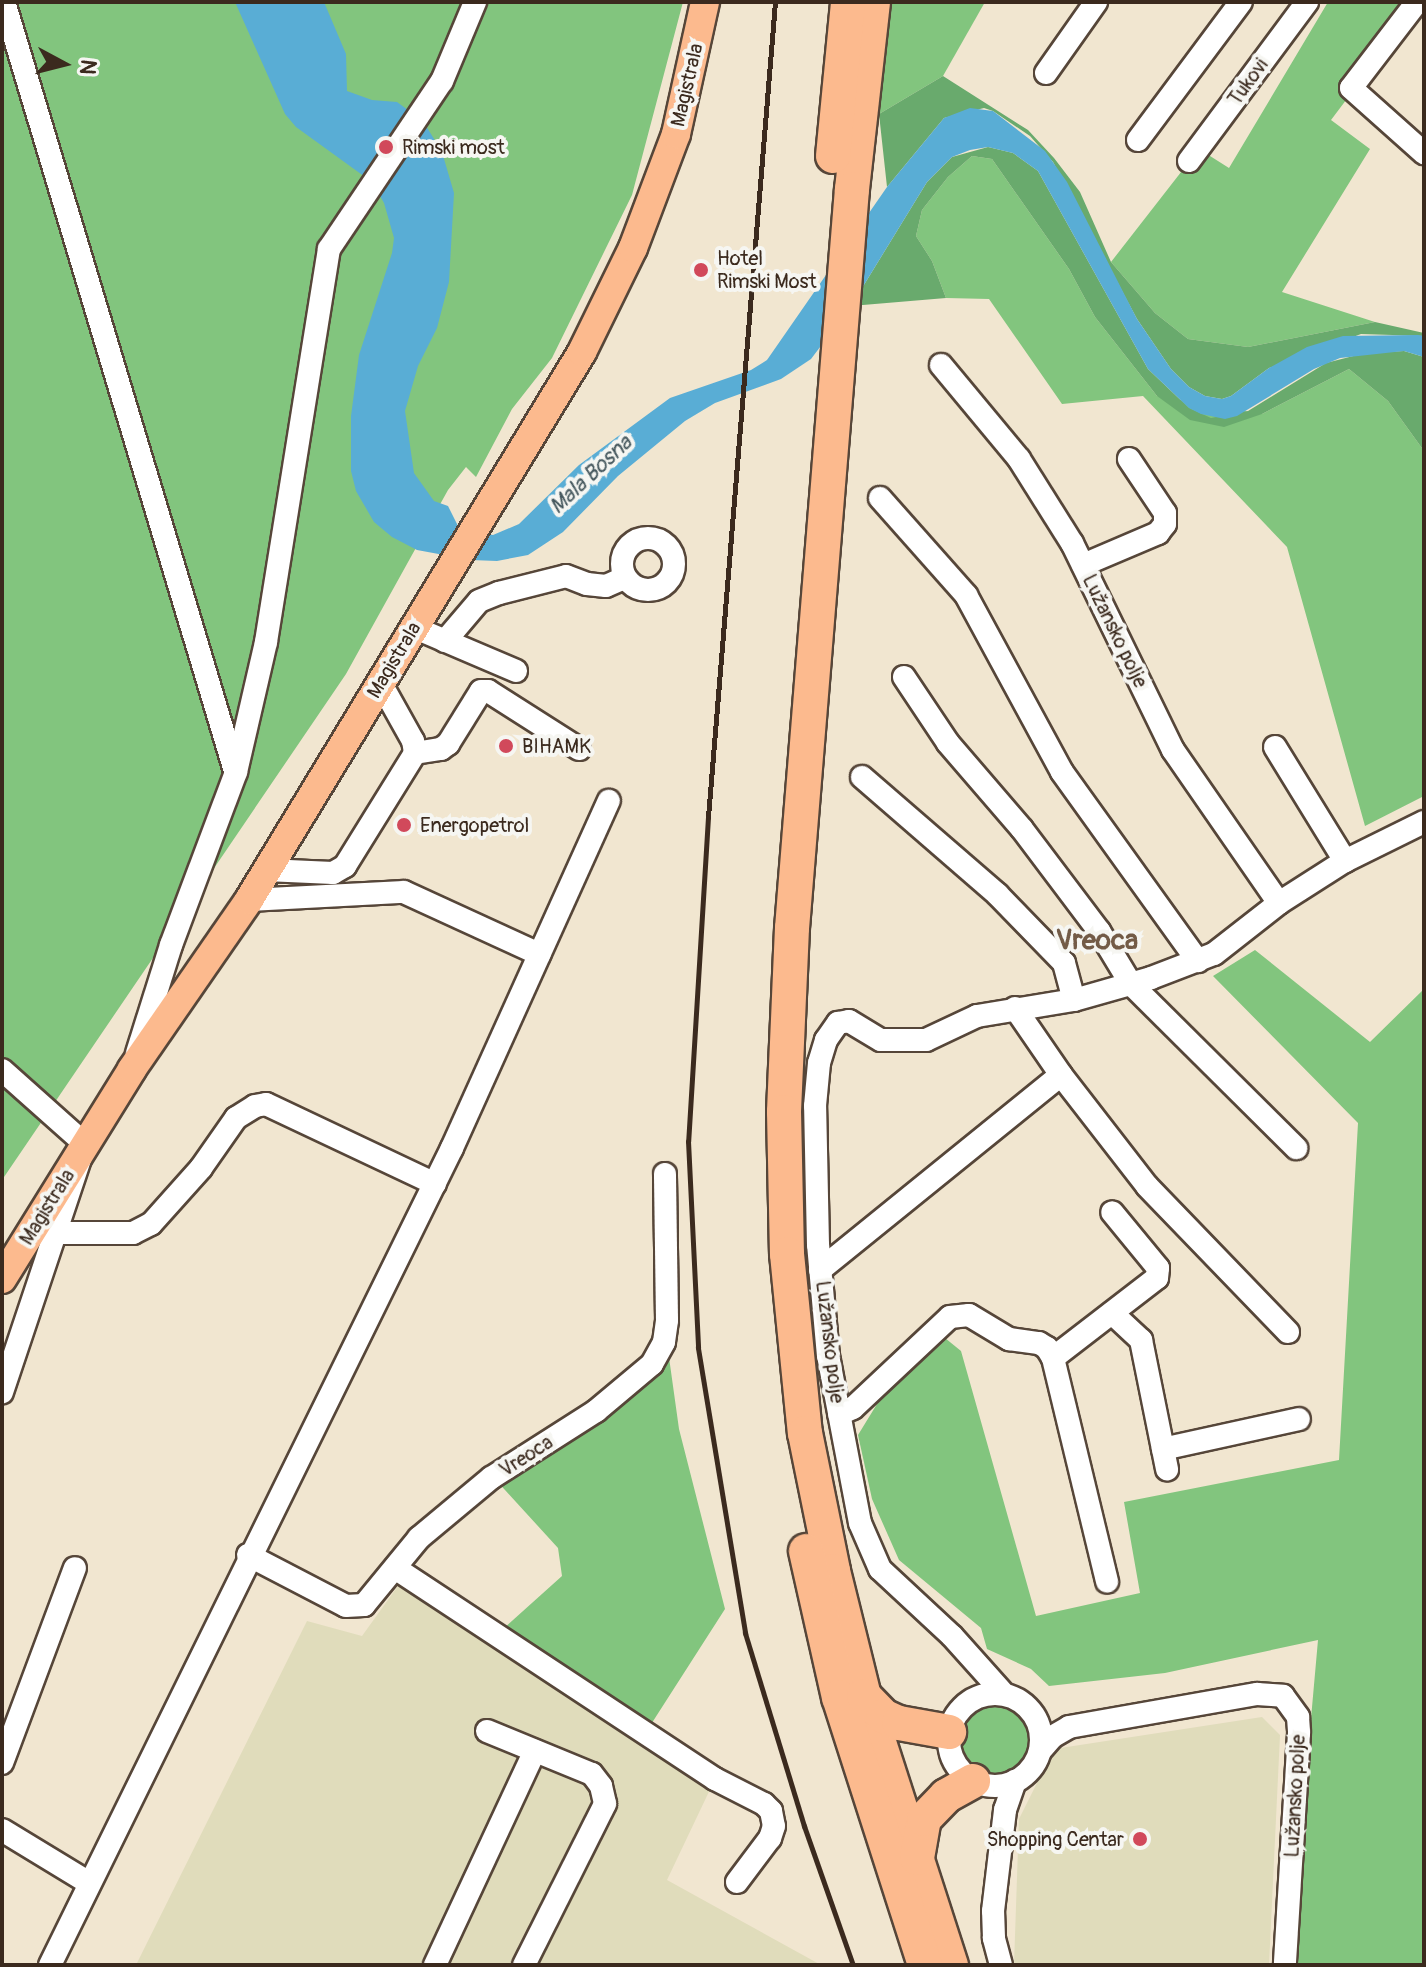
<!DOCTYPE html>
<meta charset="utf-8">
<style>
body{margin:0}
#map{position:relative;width:1426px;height:1967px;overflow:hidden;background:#f1e6d0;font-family:Pangolin,sans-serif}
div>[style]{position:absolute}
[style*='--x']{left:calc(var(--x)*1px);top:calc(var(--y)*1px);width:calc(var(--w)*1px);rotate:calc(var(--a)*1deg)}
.built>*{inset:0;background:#e0dcbb}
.green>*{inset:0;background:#82c57e}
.round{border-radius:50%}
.forest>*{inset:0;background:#69aa6d}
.water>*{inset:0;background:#59add5}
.roads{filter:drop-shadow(2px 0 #564639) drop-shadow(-2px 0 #564639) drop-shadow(0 2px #564639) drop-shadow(0 -2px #564639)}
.minor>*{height:22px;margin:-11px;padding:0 11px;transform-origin:11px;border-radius:11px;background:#fff}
.minor>.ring{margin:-11px;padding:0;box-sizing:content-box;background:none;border:22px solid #fff;border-radius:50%}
.major>*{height:28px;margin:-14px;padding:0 14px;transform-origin:14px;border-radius:14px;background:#fcba8e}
.highway>*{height:34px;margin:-17px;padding:0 17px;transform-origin:17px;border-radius:17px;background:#fcba8e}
.rail>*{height:5px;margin:-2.5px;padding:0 2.5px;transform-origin:2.5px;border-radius:2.5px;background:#3b2a1e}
.dots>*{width:22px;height:22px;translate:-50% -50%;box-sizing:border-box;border:4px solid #f6f6f2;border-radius:50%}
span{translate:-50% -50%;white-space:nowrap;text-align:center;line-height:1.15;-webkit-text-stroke:8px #f6f6f2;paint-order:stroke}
.street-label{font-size:20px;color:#3b2a1e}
.poi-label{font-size:20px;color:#3b2a1e}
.left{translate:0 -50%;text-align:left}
.right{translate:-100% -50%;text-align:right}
.water-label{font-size:22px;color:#46585e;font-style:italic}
.district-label{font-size:28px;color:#735b47;font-weight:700}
.frame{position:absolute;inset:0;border:4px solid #3b2a1e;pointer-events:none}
.north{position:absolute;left:24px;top:24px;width:80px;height:80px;-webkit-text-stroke:6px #f6f6f2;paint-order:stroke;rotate:97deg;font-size:22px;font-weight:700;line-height:32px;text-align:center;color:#3b2a1e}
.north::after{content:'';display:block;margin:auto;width:28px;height:36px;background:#3b2a1e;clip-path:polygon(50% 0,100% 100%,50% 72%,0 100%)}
</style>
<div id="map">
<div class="built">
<div style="clip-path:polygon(403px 1579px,715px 1779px,667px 1880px,821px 1965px,136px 1965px,307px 1621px,362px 1636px)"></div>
<div style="clip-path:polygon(1262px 1717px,1280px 1735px,1269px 1965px,1014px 1965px,1019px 1819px,1054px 1749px)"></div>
</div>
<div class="green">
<div style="clip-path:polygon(2px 2px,683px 2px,632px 195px,552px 358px,512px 409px,476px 477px,466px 467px,448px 490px,346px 674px,2px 1180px)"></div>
<div style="clip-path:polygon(889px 2px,985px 2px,943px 76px,879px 114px)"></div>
<div style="clip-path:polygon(1328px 2px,1420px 2px,1331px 120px,1370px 149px,1282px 292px,1375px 322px,1248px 347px,1188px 339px,1155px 313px,1111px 262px,1199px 149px,1229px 168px)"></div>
<div style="clip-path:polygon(972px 156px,992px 159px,1069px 269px,1095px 317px,1157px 396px,1262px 414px,1349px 369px,1388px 401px,1424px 451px,1424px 796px,1365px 826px,1287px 547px,1143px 396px,1062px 404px,989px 299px,946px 298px,932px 261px,916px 236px,922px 210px,948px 177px)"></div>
<div style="clip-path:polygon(1255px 950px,1370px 1042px,1424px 989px,1424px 1965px,1289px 1965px,1318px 1640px,1165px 1673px,1049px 1686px,1031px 1669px,987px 1649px,981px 1628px,899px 1560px,872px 1499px,858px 1435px,885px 1391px,945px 1338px,961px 1351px,1036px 1616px,1140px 1593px,1124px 1502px,1339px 1460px,1358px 1123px,1213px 976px)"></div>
<div style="clip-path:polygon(667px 1343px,679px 1429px,725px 1609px,648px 1729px,502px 1630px,562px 1576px,558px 1548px,495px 1479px)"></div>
<div class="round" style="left:957px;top:1700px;width:78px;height:78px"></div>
</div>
<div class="forest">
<div style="clip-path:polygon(943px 76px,1028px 130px,1054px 158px,1080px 192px,1111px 262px,1155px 313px,1188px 339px,1248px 347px,1375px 322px,1424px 333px,1424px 336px,1361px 334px,1269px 368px,1231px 396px,1222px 399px,1205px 396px,1189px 387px,1171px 369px,1137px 319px,1053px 162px,1030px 136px,993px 111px,984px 108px,944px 118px,887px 187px,879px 114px)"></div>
<div style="clip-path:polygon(988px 147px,1013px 153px,1038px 171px,1148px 369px,1189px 408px,1211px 418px,1248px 411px,1326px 363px,1365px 353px,1404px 351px,1424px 357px,1424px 451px,1388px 401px,1349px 369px,1262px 414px,1224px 427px,1190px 420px,1157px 396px,1095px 317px,1069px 269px,992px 159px,972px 156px,948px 177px,922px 210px,916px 236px,932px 261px,946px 298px,851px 306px,927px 182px,952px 157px)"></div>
</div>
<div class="water">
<div style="clip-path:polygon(235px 2px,324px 2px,346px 54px,347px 91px,372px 100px,397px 102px,423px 121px,442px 152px,454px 193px,449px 282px,437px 328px,418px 366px,405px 411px,414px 473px,434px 501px,448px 506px,460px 530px,493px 535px,519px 524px,579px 465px,670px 398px,751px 370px,767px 360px,887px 187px,944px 118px,970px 108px,993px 111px,1045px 151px,1067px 182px,1137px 319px,1171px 369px,1189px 387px,1205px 396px,1222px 399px,1231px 396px,1269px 368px,1307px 347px,1343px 336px,1418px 335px,1424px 336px,1424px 357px,1404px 351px,1340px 358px,1314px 369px,1237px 416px,1225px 419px,1201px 414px,1189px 408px,1148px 369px,1038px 171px,1013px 153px,988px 147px,970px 150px,952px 157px,927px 182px,851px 306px,811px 359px,781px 379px,715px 403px,685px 421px,618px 476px,563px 532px,528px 555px,497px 561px,471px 560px,417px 550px,392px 537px,374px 522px,356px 491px,351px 471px,351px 416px,359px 355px,392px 253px,394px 238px,384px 203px,372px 182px,296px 127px,285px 114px)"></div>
</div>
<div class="roads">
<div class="minor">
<div style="--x:4;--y:2;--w:803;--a:73.28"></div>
<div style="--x:1417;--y:2;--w:108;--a:127.5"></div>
<div style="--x:1351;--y:88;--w:98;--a:41.7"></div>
<div style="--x:1046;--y:73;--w:87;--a:-54.8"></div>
<div style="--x:1138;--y:140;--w:172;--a:-53.3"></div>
<div style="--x:1189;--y:161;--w:198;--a:-53.4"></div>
<div style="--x:941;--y:365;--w:122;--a:50.3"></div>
<div style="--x:1019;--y:459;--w:99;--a:57.8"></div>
<div style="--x:1072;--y:543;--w:230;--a:64"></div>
<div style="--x:1173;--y:750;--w:186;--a:55.3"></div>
<div style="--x:880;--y:498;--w:130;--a:48.4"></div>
<div style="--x:966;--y:595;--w:201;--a:61.5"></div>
<div style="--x:1062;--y:772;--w:233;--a:54.3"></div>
<div class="ring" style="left:622px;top:538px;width:30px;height:30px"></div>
<div style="--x:1083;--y:565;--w:82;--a:-23.1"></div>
<div style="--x:1158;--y:533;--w:11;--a:-52"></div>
<div style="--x:1165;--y:524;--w:11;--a:-90"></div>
<div style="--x:1165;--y:513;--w:65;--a:-123.7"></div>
<div style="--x:413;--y:627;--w:112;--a:23.1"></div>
<div style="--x:445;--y:641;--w:52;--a:-49.6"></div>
<div style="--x:479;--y:601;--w:22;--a:-22"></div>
<div style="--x:499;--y:593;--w:69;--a:-14.2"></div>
<div style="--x:566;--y:576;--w:22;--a:21"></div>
<div style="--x:587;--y:584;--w:19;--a:6"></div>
<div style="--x:606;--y:586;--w:20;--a:-24"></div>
<div style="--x:904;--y:677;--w:79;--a:56.3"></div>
<div style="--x:948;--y:743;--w:113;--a:49.3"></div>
<div style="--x:1022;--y:829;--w:128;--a:53"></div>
<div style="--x:1099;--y:931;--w:62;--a:58.9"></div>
<div style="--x:1131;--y:984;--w:233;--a:44.8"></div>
<div style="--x:1275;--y:747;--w:134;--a:58.4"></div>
<div style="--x:415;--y:753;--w:26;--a:-9"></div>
<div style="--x:441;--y:749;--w:9;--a:-36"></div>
<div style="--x:448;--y:744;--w:62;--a:-58.1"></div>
<div style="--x:481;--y:691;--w:7;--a:0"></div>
<div style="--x:488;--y:691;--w:108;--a:32.5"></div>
<div style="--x:862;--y:777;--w:179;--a:40.9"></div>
<div style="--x:997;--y:894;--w:96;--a:45.8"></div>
<div style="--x:1064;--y:963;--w:38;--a:75"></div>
<div style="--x:266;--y:870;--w:67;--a:2.6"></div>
<div style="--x:333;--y:873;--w:14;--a:-30"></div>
<div style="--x:345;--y:866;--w:133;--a:-58.2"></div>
<div style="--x:415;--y:753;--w:12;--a:-99"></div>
<div style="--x:413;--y:741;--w:68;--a:-119.2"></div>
<div style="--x:249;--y:900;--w:155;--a:-3"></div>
<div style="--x:404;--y:892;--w:149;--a:24.7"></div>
<div style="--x:1015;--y:1008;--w:81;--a:55.5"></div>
<div style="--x:1061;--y:1075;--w:140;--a:52.2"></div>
<div style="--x:1147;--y:1186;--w:203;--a:46"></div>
<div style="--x:137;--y:1053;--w:113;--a:-72.5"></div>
<div style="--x:171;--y:945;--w:185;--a:-69.4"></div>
<div style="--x:236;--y:772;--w:133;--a:-77"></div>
<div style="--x:266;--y:642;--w:398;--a:-80.9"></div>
<div style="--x:329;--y:249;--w:202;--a:-56.1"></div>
<div style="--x:442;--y:81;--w:86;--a:-67.3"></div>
<div style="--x:2;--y:1070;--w:111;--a:41.7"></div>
<div style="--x:85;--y:1144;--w:262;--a:108.5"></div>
<div style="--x:57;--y:1233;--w:76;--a:0"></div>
<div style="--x:133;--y:1233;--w:20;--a:-27"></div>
<div style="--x:151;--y:1224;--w:75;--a:-48.2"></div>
<div style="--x:201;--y:1168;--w:61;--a:-55"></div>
<div style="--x:236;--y:1118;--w:22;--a:-32"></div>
<div style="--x:255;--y:1106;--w:11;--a:-10"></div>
<div style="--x:266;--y:1104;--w:187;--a:25.3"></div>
<div style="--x:820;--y:1270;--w:310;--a:-39"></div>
<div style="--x:1112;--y:1313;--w:40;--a:43"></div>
<div style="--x:1141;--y:1340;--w:132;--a:78.6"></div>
<div style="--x:1053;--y:1358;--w:131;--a:-37.6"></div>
<div style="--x:1157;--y:1278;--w:10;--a:-84"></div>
<div style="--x:1158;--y:1268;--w:72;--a:-129.4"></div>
<div style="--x:839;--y:1414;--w:15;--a:-23"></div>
<div style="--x:853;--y:1408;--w:133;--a:-43.2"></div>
<div style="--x:950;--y:1317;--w:19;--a:-6"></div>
<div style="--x:969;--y:1315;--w:47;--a:31"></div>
<div style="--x:1009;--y:1339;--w:30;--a:8"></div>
<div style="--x:1039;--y:1343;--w:9;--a:32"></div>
<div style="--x:1047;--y:1348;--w:12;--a:59"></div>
<div style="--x:1053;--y:1358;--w:230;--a:76.4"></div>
<div style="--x:1163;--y:1449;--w:139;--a:-12.4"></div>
<div style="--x:248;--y:1555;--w:110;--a:27.5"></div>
<div style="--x:346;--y:1606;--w:18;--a:-3"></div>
<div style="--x:364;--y:1605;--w:87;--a:-50.6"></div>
<div style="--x:419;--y:1538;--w:94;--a:-39.8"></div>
<div style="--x:491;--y:1478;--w:125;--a:-32.5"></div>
<div style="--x:596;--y:1411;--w:73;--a:-40"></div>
<div style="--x:652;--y:1364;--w:25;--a:-61"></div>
<div style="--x:664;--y:1342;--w:22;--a:-82"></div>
<div style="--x:667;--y:1320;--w:146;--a:-90.8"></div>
<div style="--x:395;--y:1568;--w:383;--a:33.4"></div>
<div style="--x:715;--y:1779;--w:55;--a:27"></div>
<div style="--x:764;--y:1804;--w:10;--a:45"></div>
<div style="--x:771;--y:1811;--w:15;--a:79"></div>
<div style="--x:774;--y:1826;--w:13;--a:108"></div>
<div style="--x:770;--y:1838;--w:55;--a:126.9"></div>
<div class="ring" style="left:949px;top:1694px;width:70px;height:70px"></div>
<div style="--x:1004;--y:1694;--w:78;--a:-131.9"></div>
<div style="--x:952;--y:1636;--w:98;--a:-137.1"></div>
<div style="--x:880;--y:1569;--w:50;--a:-113.5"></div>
<div style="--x:860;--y:1523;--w:170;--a:-100.8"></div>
<div style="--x:828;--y:1356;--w:111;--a:-95.1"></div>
<div style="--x:818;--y:1245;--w:139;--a:-91.2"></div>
<div style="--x:815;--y:1106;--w:43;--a:-84.7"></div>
<div style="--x:819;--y:1063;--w:24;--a:-73"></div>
<div style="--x:826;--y:1040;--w:21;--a:-55"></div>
<div style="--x:838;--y:1023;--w:11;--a:-10"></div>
<div style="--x:849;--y:1021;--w:37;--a:31"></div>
<div style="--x:881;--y:1040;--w:45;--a:0"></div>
<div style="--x:926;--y:1040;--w:56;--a:-25.2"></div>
<div style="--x:977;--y:1016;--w:98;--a:-9.4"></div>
<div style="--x:1074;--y:1000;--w:80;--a:-15.9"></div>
<div style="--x:1151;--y:978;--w:67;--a:-20.9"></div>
<div style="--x:1214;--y:954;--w:83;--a:-38.1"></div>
<div style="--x:1279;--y:903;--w:78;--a:-32.5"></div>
<div style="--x:1345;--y:861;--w:88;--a:-26.3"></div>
<div style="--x:487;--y:1731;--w:113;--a:22.3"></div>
<div style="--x:592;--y:1774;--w:15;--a:53"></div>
<div style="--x:601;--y:1786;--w:18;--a:77"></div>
<div style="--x:605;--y:1804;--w:180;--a:116.7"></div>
<div style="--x:1040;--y:1751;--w:18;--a:-49"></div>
<div style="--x:1052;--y:1737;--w:20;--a:-30"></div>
<div style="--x:1069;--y:1727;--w:191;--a:-10"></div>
<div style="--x:1257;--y:1694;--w:26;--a:4"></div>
<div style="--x:1283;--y:1696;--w:26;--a:54"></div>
<div style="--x:1298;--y:1717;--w:16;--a:86"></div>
<div style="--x:1299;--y:1733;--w:232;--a:93.5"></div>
<div style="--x:2;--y:1763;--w:208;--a:-69.5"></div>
<div style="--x:2;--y:1830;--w:102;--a:31.3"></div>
<div style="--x:50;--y:1965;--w:911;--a:-63.8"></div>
<div style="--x:452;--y:1148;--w:381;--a:-65.7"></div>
<div style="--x:435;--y:1965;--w:236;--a:-65"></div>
<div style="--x:1001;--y:1965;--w:28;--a:-105"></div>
<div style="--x:994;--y:1938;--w:27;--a:-92"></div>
<div style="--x:993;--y:1911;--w:102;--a:-83.2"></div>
<div style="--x:1005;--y:1810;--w:31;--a:-71"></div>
</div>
<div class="major">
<div style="--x:2;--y:1279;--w:247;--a:-58.2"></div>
<div style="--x:132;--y:1069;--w:206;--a:-55.3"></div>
<div style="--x:249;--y:900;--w:641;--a:-58.71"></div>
<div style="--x:582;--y:352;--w:116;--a:-63.9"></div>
<div style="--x:633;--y:248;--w:122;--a:-69.3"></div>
<div style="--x:676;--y:134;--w:135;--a:-77.6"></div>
</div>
<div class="highway">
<div style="--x:873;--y:2;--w:188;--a:96.4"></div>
<div style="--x:852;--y:189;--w:741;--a:94.64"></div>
<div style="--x:792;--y:928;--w:184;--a:92.5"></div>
<div style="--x:784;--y:1112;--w:142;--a:88.8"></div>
<div style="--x:787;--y:1254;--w:180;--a:84.3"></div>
<div style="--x:805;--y:1433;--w:141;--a:78.5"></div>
<div style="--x:833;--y:1571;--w:129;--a:76.1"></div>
<div style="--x:864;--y:1696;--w:283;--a:72.1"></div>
<div style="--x:833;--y:156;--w:155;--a:-84.4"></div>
<div style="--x:806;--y:1551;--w:150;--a:77.3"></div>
<div style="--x:839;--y:1697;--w:281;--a:72.2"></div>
<div style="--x:864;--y:1696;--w:28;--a:46"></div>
<div style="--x:883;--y:1716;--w:17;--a:24"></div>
<div style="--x:899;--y:1723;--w:51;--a:10.2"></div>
<div style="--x:917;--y:1858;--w:40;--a:-80"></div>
<div style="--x:924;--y:1819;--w:32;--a:-46"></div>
<div style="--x:946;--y:1796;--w:31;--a:-29"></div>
</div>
</div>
<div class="rail">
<div style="--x:775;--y:2;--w:818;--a:94.7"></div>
<div style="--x:708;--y:817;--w:325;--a:93.5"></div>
<div style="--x:688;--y:1141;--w:207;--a:87.2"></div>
<div style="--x:698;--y:1348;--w:289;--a:80.6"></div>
<div style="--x:745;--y:1633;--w:202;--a:73"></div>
<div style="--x:804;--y:1826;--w:147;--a:70.6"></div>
</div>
<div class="dots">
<div style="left:386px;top:147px;background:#d1495b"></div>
<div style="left:701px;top:270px;background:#d1495b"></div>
<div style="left:506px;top:746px;background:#d1495b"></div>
<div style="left:404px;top:825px;background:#d1495b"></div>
<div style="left:1140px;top:1839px;background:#d1495b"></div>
</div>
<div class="street-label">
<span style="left:1248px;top:82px;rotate:-54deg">Tukovi</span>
<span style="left:687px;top:85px;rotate:-77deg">Magistrala</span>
<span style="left:1115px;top:631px;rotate:64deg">Lužansko polje</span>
<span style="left:394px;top:660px;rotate:-59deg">Magistrala</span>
<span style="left:47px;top:1207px;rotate:-58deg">Magistrala</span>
<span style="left:830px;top:1342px;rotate:83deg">Lužansko polje</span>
<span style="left:526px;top:1456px;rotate:-33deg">Vreoca</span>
<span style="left:1295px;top:1796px;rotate:-87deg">Lužansko polje</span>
</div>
<div class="poi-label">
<span class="left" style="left:402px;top:147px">Rimski most</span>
<span class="left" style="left:717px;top:270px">Hotel<br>Rimski Most</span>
<span class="left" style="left:522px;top:746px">BIHAMK</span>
<span class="left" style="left:420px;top:825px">Energopetrol</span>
<span class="right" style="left:1124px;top:1839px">Shopping Centar</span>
</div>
<div class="water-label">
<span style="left:591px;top:475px;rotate:-43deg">Mala Bosna</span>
</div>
<div class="district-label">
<span style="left:1097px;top:941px">Vreoca</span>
</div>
<div class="frame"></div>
<div class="north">N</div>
</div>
